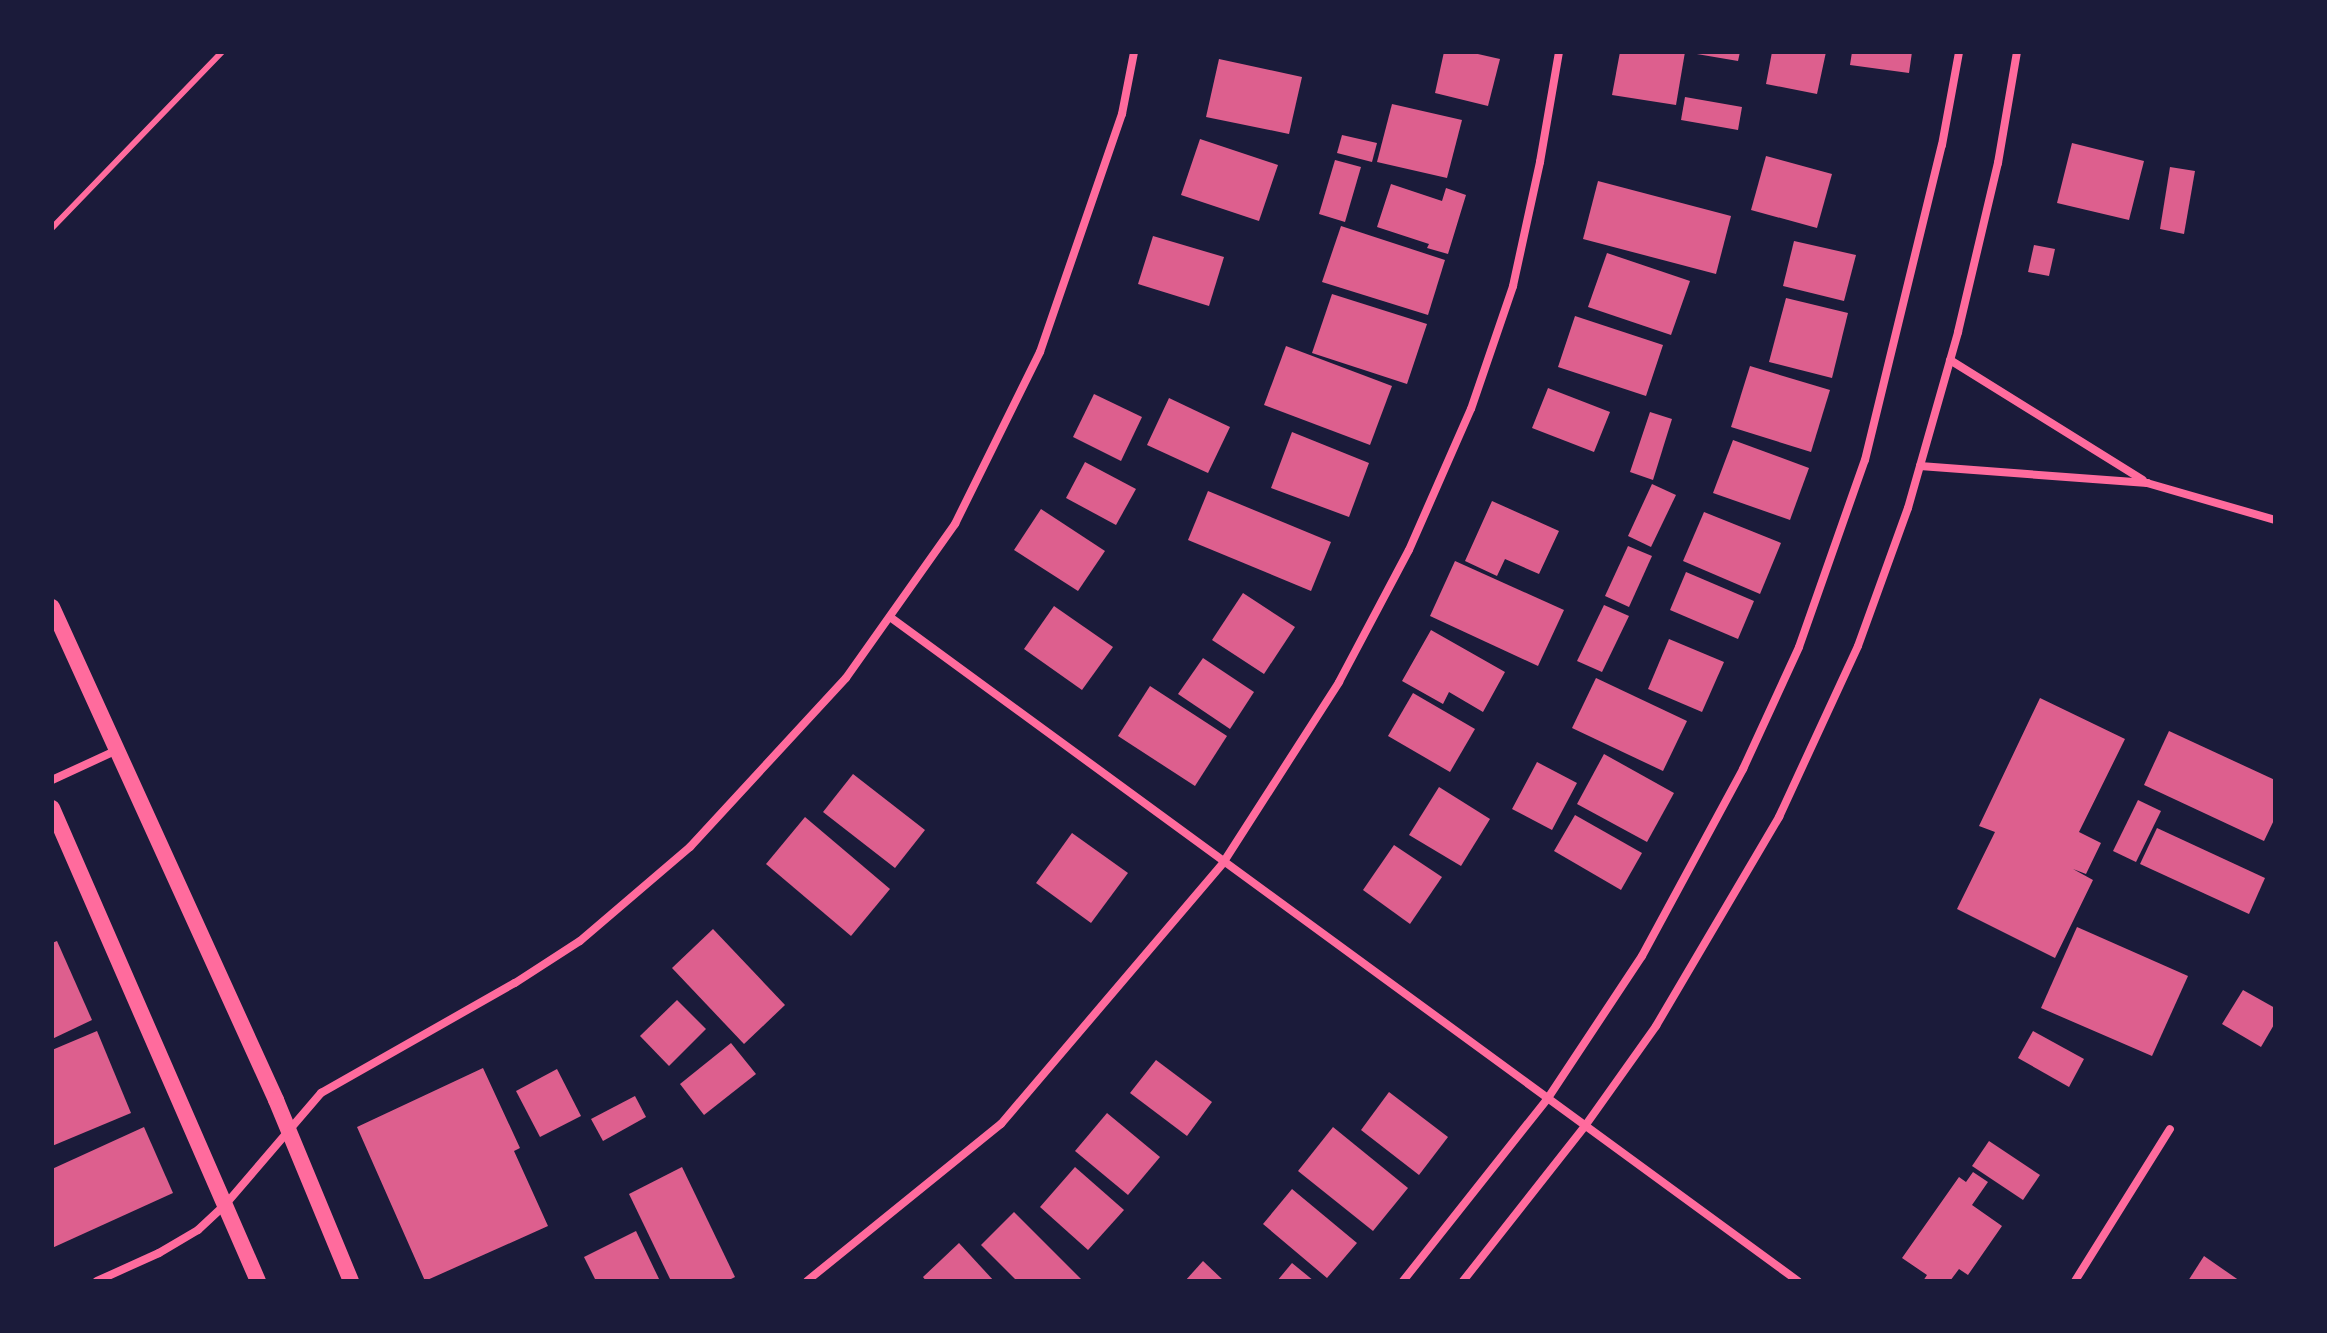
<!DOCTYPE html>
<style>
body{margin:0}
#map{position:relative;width:2327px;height:1333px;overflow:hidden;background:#1b1b3a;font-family:Figtree,sans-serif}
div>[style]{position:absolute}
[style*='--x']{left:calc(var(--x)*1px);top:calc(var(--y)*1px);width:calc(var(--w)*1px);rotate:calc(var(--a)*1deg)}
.building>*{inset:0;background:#dd5f8e}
.service>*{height:6px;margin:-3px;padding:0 3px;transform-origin:3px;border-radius:3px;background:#ff6b9d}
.minor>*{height:8px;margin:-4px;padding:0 4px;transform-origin:4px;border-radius:4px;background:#ff6b9d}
.secondary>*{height:16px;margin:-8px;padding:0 8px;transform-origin:8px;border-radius:8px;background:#ff6b9d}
span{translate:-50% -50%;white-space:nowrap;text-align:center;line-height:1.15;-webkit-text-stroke:8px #1b1b3a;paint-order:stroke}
.frame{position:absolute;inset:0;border:54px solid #1b1b3a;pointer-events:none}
</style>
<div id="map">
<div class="building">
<div style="clip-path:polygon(1444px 52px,1469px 52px,1500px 59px,1488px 106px,1435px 93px)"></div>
<div style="clip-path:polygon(1620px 52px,1685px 52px,1676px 105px,1612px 95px)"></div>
<div style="clip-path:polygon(1685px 52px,1740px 52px,1738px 61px)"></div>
<div style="clip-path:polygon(1772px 52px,1826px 52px,1817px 94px,1766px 84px)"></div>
<div style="clip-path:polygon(1852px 52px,1912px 52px,1909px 73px,1850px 65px)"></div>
<div style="clip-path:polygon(1219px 59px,1302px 77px,1289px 134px,1206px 117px)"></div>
<div style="clip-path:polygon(1685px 97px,1742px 107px,1738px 130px,1681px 120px)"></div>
<div style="clip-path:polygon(1392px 104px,1462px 120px,1447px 178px,1377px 162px)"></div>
<div style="clip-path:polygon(1342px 135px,1377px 143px,1372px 162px,1337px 153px)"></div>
<div style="clip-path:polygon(1200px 139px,1278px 165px,1259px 221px,1181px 195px)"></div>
<div style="clip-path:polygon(2072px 143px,2144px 161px,2129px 220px,2057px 203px)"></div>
<div style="clip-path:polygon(1766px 156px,1832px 174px,1817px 228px,1751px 210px)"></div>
<div style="clip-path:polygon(1335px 160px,1361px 167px,1345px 222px,1319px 214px)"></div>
<div style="clip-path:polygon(2170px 167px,2195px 171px,2184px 234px,2160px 229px)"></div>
<div style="clip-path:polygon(1598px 181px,1731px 216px,1716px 274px,1583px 239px)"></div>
<div style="clip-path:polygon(1391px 184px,1442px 201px,1446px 188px,1466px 195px,1448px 254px,1427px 248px,1429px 244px,1377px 227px)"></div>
<div style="clip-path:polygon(1341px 226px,1445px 260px,1428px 315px,1322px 282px)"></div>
<div style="clip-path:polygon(1153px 236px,1224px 257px,1209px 306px,1138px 284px)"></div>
<div style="clip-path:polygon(1794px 241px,1856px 255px,1844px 301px,1783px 286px)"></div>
<div style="clip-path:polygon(2034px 245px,2055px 249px,2049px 276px,2028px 272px)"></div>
<div style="clip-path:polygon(1607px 253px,1690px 281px,1671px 335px,1588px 307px)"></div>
<div style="clip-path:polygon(1332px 294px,1427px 324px,1407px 384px,1312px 353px)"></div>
<div style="clip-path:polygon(1786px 298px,1848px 313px,1832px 378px,1769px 362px)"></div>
<div style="clip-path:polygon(1575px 316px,1663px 345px,1646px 396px,1558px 367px)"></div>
<div style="clip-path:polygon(1286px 346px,1392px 386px,1370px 445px,1264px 405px)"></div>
<div style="clip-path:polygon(1750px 366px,1830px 390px,1811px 452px,1731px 427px)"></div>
<div style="clip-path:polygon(1548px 388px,1610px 412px,1594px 452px,1532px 428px)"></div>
<div style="clip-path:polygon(1094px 394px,1142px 417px,1121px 461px,1073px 437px)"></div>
<div style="clip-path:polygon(1169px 398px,1230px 427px,1208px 473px,1147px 445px)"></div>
<div style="clip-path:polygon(1650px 412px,1672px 419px,1653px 480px,1630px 472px)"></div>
<div style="clip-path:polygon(1292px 432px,1369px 463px,1349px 517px,1271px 488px)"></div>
<div style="clip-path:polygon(1733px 440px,1809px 468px,1790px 520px,1713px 493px)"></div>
<div style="clip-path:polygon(1085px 462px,1136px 489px,1116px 525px,1066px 498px)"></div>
<div style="clip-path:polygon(1652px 484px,1676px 495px,1651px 547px,1628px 536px)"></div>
<div style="clip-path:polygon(1208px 491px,1331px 542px,1311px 591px,1188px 540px)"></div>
<div style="clip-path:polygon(1492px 501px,1559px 531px,1539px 574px,1505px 559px,1497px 576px,1465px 561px)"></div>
<div style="clip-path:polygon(1041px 509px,1105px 551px,1078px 591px,1014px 550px)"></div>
<div style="clip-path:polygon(1704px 512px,1781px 543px,1760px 594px,1683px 561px)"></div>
<div style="clip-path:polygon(1628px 546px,1652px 556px,1629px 607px,1605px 596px)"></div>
<div style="clip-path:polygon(1455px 561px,1564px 610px,1538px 666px,1430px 616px)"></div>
<div style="clip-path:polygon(1686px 572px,1754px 601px,1738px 639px,1670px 610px)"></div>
<div style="clip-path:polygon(1243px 593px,1295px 627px,1264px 674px,1212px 640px)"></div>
<div style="clip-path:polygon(1604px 605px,1629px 616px,1602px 672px,1577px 661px)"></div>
<div style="clip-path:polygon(1054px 606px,1113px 647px,1082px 690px,1024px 649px)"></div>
<div style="clip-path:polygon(1431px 630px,1505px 672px,1483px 712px,1449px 692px,1443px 704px,1402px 681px)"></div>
<div style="clip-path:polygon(1669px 639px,1724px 662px,1702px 712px,1648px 689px)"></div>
<div style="clip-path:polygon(1203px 658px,1254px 692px,1230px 729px,1178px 694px)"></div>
<div style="clip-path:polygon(1596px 678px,1687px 721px,1663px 771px,1572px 728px)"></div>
<div style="clip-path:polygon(1150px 686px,1227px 736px,1195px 786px,1118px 736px)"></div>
<div style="clip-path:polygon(1413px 693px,1475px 729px,1450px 772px,1388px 736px)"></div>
<div style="clip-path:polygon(2040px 698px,2125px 739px,2079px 832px,2101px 843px,2086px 874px,2073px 869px,2093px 880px,2055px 958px,1957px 909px,1995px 832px,1979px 826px)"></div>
<div style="clip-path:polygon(2169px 731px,2275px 780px,2275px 818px,2264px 841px,2144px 785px)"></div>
<div style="clip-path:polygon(1604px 754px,1674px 793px,1647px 842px,1577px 804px)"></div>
<div style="clip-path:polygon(1537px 762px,1577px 783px,1552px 830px,1512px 809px)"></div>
<div style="clip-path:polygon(853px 774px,925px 830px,895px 868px,823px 812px)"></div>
<div style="clip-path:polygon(1439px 787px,1490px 819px,1461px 866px,1409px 835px)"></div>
<div style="clip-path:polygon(2138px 800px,2161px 811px,2136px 862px,2113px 851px)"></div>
<div style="clip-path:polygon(1575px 815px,1642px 853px,1621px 890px,1554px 851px)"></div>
<div style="clip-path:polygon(805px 817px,890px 889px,851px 936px,766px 864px)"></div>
<div style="clip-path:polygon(2157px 828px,2265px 878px,2249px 914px,2140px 864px)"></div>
<div style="clip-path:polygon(1072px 833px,1128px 873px,1091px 923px,1036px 883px)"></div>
<div style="clip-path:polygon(1394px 845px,1442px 877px,1410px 924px,1363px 890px)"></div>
<div style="clip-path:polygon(2077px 927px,2188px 976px,2152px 1056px,2041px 1008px)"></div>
<div style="clip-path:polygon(713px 929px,785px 1005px,744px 1044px,672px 968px)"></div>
<div style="clip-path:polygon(57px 941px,92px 1020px,52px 1039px,52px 943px)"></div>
<div style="clip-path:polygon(2243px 990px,2275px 1008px,2275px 1023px,2261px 1047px,2222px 1024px)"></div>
<div style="clip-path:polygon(677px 1000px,706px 1029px,669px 1066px,640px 1036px)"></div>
<div style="clip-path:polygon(97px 1031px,131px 1113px,52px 1146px,52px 1050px)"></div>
<div style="clip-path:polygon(2033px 1031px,2084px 1059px,2069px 1087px,2018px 1058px)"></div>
<div style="clip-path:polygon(731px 1043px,756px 1074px,704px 1115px,680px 1084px)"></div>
<div style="clip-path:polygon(1156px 1060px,1212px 1102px,1187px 1136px,1130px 1093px)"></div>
<div style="clip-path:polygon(483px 1068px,520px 1148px,514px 1151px,548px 1226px,425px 1281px,357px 1127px)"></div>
<div style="clip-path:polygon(557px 1069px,581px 1116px,540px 1137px,516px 1091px)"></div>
<div style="clip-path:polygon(1389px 1092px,1448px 1137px,1419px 1175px,1361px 1130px)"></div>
<div style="clip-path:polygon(635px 1096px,646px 1117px,603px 1141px,591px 1119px)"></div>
<div style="clip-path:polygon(1107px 1113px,1160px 1157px,1128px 1195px,1075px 1151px)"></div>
<div style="clip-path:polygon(144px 1127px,173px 1193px,52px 1248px,52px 1169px)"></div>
<div style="clip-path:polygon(1333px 1127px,1408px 1188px,1373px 1231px,1298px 1171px)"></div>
<div style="clip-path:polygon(1989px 1141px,2040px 1175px,2023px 1200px,1972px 1166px)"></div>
<div style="clip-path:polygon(682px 1167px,735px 1277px,727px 1281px,671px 1281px,629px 1194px)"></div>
<div style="clip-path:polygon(1075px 1167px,1124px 1210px,1088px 1250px,1040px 1207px)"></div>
<div style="clip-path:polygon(1973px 1172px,1988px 1182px,1972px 1205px,2002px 1226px,1968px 1275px,1959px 1269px,1950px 1281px,1923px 1281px,1927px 1275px,1902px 1258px,1959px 1177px,1966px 1182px)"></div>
<div style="clip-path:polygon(1292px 1189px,1357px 1243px,1327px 1278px,1263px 1224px)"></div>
<div style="clip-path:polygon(1014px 1212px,1083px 1281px,1017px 1281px,981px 1245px)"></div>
<div style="clip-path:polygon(636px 1231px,660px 1281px,596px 1281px,584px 1257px)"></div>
<div style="clip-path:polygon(959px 1243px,994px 1281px,926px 1281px,923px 1277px)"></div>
<div style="clip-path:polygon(2204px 1256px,2240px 1281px,2188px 1281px)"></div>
<div style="clip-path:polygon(1203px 1261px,1224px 1281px,1185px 1281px)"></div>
<div style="clip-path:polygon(1292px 1263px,1314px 1281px,1277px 1281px)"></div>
</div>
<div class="service">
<div style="--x:52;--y:228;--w:245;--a:-46"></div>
</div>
<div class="minor">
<div style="--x:1950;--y:360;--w:227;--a:31.9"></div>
<div style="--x:1920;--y:466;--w:228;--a:4.3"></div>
<div style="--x:2147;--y:483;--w:133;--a:16.1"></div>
<div style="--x:890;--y:617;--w:1125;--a:36.18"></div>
<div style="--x:52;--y:780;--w:69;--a:-24.7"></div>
<div style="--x:97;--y:1281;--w:68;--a:-24.3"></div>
<div style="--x:159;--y:1253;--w:45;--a:-30.5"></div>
<div style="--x:198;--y:1230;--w:37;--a:-43"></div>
<div style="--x:225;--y:1205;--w:148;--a:-49.4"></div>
<div style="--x:321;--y:1093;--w:223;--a:-29.6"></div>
<div style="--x:515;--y:983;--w:77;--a:-32.9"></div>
<div style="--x:580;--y:941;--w:145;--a:-40.5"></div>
<div style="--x:690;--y:847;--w:230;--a:-47.3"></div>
<div style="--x:846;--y:678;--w:189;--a:-54.7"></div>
<div style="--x:955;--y:524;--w:192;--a:-63.7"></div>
<div style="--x:1040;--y:352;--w:252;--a:-71"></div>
<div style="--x:1122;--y:114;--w:63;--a:-79"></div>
<div style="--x:807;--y:1281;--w:250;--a:-39"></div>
<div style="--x:1001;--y:1124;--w:343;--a:-49.6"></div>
<div style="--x:1223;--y:863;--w:215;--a:-57.3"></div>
<div style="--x:1339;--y:682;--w:149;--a:-62.1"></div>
<div style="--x:1409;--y:550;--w:154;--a:-66.3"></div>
<div style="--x:1471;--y:409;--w:130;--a:-71.1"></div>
<div style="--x:1513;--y:286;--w:127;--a:-77.7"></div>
<div style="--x:1540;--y:162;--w:112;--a:-80.2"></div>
<div style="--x:1403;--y:1281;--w:233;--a:-51.6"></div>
<div style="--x:1548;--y:1098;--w:170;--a:-56.5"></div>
<div style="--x:1642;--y:956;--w:213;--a:-61.6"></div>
<div style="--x:1743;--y:769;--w:134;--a:-65.3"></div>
<div style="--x:1799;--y:647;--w:198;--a:-70.6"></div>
<div style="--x:1865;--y:460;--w:324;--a:-76.3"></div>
<div style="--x:1942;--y:145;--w:95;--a:-79.6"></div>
<div style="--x:1463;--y:1281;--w:197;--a:-51.8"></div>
<div style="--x:1585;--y:1126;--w:123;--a:-54.6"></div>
<div style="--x:1656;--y:1026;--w:243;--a:-59.5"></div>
<div style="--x:1779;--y:817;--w:188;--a:-65.2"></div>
<div style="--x:1858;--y:646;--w:147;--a:-70.1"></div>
<div style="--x:1908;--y:508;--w:183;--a:-74.1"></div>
<div style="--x:1958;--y:332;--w:174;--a:-76.7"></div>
<div style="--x:1998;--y:163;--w:113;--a:-80.3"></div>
<div style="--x:2075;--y:1281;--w:179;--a:-58"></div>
</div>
<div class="secondary">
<div style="--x:52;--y:607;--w:542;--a:65.56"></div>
<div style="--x:276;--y:1100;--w:196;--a:67.5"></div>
<div style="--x:52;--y:808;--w:516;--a:66.47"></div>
</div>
<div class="frame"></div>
</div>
